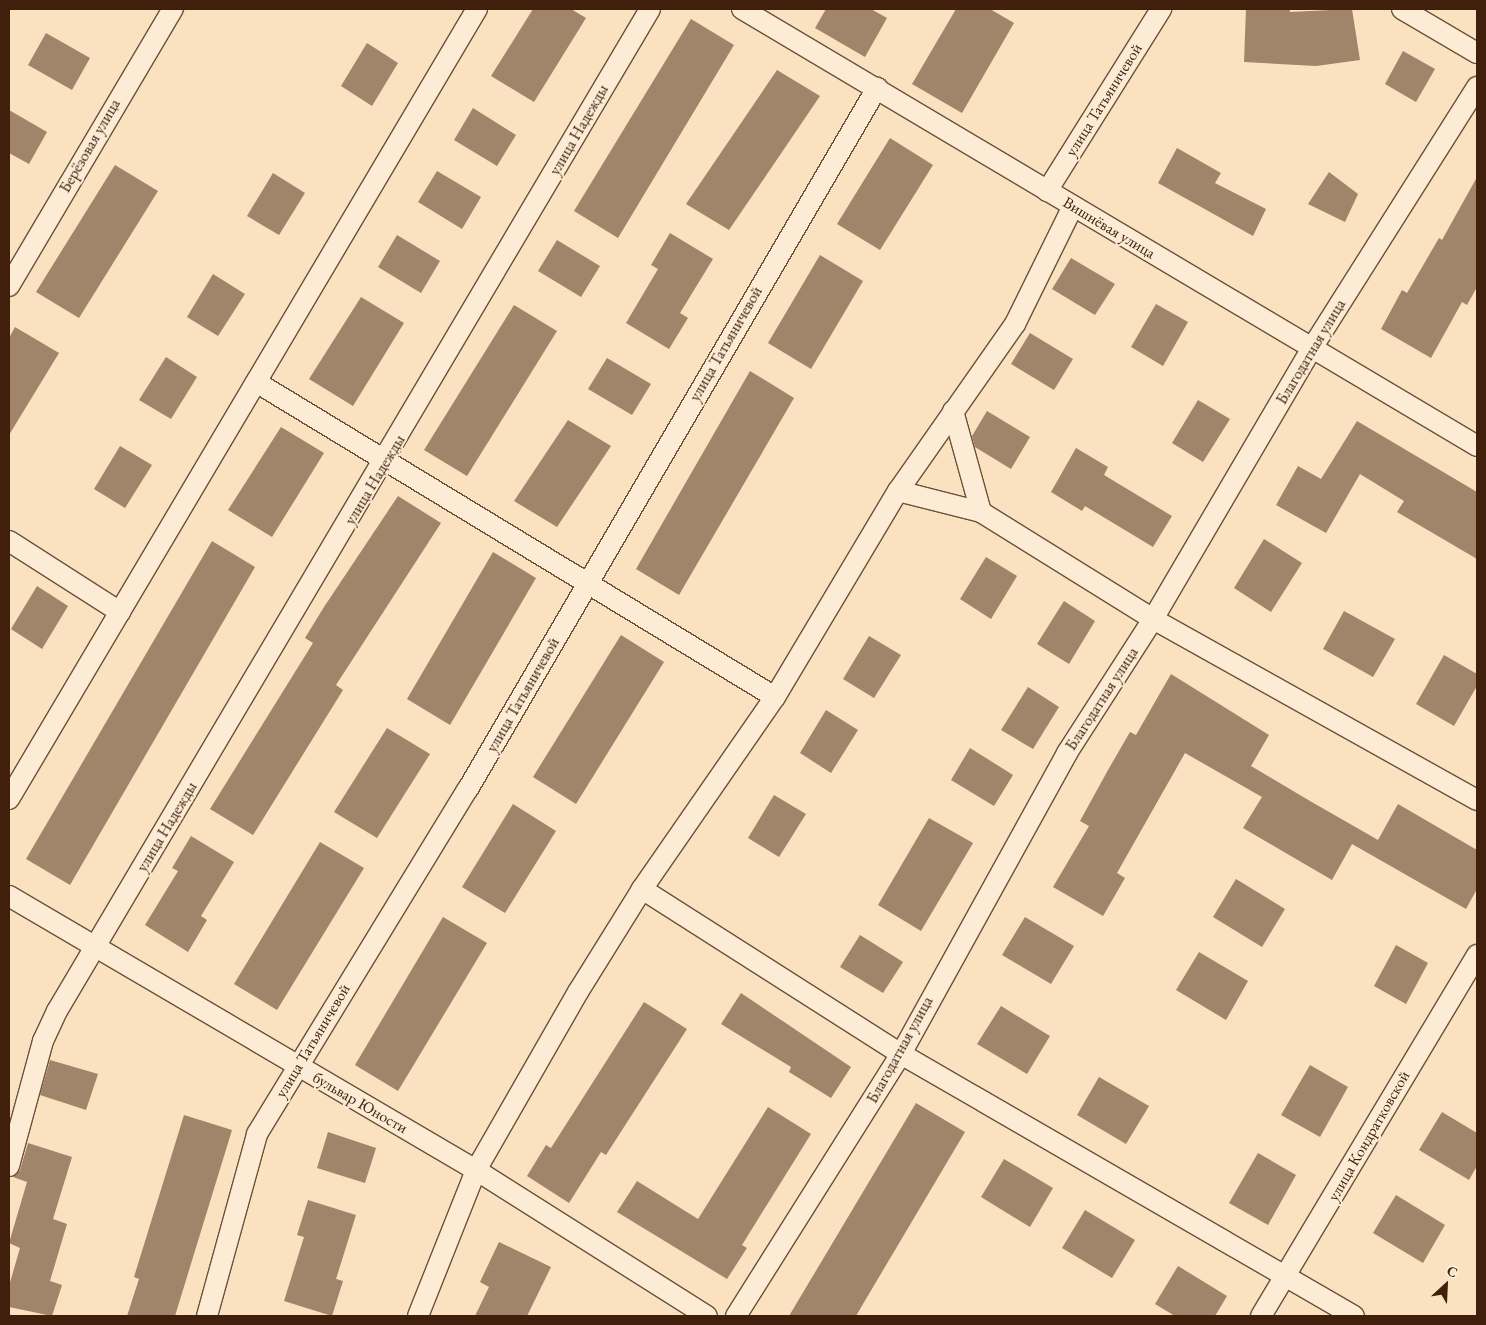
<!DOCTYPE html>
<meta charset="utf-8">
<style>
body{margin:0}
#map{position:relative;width:1486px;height:1325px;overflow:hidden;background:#fae1bf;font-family:"EB Garamond",serif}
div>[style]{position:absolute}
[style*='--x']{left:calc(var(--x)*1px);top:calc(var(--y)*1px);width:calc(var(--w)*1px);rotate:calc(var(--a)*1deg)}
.building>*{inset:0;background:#a18469}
.roads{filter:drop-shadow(1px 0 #6e5039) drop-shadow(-1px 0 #6e5039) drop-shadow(0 1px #6e5039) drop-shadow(0 -1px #6e5039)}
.street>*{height:20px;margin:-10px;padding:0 10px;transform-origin:10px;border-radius:10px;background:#fcecd5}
span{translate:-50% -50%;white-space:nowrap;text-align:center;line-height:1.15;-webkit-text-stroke:4px #fcecd5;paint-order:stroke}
.street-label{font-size:16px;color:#40200c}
.frame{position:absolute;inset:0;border:10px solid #40200c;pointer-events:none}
.north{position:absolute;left:1421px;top:1260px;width:50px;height:50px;-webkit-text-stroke:4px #fcecd5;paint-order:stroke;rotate:25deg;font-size:14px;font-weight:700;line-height:20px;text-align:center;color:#40200c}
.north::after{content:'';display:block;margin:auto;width:18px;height:22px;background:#40200c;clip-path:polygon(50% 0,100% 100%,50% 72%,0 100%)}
</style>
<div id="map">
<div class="building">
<div style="clip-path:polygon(533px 9px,571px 9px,586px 18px,534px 102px,491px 76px)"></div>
<div style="clip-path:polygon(826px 9px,871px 9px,887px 18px,865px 57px,815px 28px)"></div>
<div style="clip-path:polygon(956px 9px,990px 9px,1014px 23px,962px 113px,912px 84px)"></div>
<div style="clip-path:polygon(1246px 9px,1290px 9px,1290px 12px,1352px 9px,1360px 60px,1316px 66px,1244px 62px)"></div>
<div style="clip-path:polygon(691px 19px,734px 45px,618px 238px,574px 211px)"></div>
<div style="clip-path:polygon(46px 33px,90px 58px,72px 90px,28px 65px)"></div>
<div style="clip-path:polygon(367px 43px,398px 63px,372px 106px,341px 86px)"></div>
<div style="clip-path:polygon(1403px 51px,1435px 69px,1416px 102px,1385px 84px)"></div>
<div style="clip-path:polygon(777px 70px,820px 96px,729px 230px,686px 204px)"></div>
<div style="clip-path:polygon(473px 108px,516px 135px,497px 166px,454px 140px)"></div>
<div style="clip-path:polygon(9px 110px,47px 132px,29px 164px,9px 153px)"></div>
<div style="clip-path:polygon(890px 138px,933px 165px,880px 250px,837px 224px)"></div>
<div style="clip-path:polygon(1177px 148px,1221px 173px,1215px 183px,1266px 209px,1253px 236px,1158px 183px)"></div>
<div style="clip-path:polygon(115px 165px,158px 191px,79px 318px,36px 292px)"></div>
<div style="clip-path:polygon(437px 171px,481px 197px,462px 229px,418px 202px)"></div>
<div style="clip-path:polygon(1329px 172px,1358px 194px,1345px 222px,1308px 204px)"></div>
<div style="clip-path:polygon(273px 173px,305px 193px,279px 235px,247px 216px)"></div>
<div style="clip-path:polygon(1477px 177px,1477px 287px,1467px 305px,1462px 302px,1431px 358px,1381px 329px,1402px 290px,1407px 293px,1439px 238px,1442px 240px)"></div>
<div style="clip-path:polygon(670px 233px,713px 259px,680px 313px,688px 318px,669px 349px,626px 323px,658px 269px,651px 265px)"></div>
<div style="clip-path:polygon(397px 235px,440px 261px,421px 293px,378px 267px)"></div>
<div style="clip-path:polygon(557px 240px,600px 266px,581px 297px,538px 271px)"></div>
<div style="clip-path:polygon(820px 255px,863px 281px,811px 369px,768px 343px)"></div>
<div style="clip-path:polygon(1071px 258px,1115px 284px,1095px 315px,1052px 289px)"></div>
<div style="clip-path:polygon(213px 274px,245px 294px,218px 336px,187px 317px)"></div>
<div style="clip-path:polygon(361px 297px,404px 323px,353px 406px,309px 379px)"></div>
<div style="clip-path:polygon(1156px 304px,1188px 322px,1163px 366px,1131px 347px)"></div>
<div style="clip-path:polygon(514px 305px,557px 331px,467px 476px,424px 450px)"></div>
<div style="clip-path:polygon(15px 327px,59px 353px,9px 435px,9px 338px)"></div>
<div style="clip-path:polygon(1030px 333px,1073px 359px,1054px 390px,1011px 364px)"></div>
<div style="clip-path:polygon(166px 357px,197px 377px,171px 419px,139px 400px)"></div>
<div style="clip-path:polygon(607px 358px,651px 384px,632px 415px,588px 389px)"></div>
<div style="clip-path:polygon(750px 371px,794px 398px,679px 595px,636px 569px)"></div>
<div style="clip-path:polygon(1198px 400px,1230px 419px,1203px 462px,1172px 443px)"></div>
<div style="clip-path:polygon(987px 411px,1030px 437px,1011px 469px,975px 447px,972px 436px)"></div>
<div style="clip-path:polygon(568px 420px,611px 446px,557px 527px,514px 501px)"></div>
<div style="clip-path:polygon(1357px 421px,1477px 492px,1477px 559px,1397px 512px,1404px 501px,1360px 474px,1326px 533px,1276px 505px,1298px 466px,1321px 479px)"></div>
<div style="clip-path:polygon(281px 427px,324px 453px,272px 537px,228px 510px)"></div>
<div style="clip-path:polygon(120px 446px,152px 465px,125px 508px,94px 489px)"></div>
<div style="clip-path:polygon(1076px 448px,1108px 467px,1104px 475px,1172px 516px,1153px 547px,1085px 506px,1082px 511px,1051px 492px)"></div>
<div style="clip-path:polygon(398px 496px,441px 523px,336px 685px,343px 690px,253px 835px,210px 809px,313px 643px,305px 638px,324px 607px)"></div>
<div style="clip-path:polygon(1264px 539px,1302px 563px,1271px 612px,1234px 588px)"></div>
<div style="clip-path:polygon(212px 541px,255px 567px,70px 885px,26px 859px)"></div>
<div style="clip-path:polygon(493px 552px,536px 578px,450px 725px,407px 699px)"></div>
<div style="clip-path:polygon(986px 557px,1017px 576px,991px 619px,960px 599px)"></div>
<div style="clip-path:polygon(37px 586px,68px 606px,42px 649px,11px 629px)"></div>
<div style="clip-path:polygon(1064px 601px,1095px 621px,1069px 664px,1037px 644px)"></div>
<div style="clip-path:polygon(1344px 611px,1395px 639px,1373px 677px,1323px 649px)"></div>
<div style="clip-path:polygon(621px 635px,664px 662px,576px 804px,533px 777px)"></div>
<div style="clip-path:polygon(869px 636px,901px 655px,874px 698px,843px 679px)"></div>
<div style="clip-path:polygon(1444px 655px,1477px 674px,1477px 686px,1454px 726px,1416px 704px)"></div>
<div style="clip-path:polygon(1171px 674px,1269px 735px,1251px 766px,1310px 801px,1378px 840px,1398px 804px,1477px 850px,1477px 889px,1466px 909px,1352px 844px,1332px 880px,1243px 828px,1262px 797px,1185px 753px,1117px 873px,1125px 878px,1103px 916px,1053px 887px,1089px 826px,1080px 821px,1108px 770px,1130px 732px,1136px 735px)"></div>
<div style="clip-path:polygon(1028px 687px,1059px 707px,1033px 749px,1001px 730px)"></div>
<div style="clip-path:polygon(826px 710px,858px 730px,831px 773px,800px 753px)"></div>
<div style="clip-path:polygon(387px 728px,430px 754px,377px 838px,334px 812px)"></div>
<div style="clip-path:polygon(970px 748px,1013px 775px,994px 806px,951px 780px)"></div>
<div style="clip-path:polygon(774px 795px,806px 814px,779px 857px,748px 838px)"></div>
<div style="clip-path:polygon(513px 804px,556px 831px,505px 913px,462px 887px)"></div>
<div style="clip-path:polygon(929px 818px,973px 843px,921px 931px,878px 905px)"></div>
<div style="clip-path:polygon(191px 836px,234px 862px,201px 916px,207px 920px,188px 952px,145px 925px,178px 871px,172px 868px)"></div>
<div style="clip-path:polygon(320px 842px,364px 868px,277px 1010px,234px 984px)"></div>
<div style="clip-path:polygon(1236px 879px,1285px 909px,1262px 947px,1213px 917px)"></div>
<div style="clip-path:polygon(443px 917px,487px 943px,398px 1091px,355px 1065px)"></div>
<div style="clip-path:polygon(1025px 917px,1074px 946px,1051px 984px,1002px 955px)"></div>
<div style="clip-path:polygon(860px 935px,903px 962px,883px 993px,840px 967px)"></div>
<div style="clip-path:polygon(1396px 945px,1428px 963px,1406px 1004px,1374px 986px)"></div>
<div style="clip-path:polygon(1199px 952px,1248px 981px,1226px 1020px,1176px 990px)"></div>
<div style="clip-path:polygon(741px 993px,851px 1067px,831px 1098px,789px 1072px,791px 1067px,721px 1024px)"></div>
<div style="clip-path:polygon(644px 1002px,687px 1029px,606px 1155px,601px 1152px,569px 1203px,527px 1176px,546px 1145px,551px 1148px)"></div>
<div style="clip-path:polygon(1001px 1006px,1050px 1036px,1027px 1074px,977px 1044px)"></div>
<div style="clip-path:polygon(50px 1060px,98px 1074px,86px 1110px,40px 1095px)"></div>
<div style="clip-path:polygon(1310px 1065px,1348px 1087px,1320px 1137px,1281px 1115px)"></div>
<div style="clip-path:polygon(1099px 1077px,1149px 1106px,1126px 1144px,1077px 1115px)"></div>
<div style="clip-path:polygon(916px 1103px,965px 1132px,863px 1304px,856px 1316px,789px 1316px)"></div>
<div style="clip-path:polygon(768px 1107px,811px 1134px,742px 1245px,747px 1248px,727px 1279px,617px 1212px,637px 1181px,698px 1219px)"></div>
<div style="clip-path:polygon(1442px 1112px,1477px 1133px,1477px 1166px,1469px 1180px,1419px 1150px)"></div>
<div style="clip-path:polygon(184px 1115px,232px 1130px,175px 1316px,127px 1316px,139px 1279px,134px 1277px)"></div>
<div style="clip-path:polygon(328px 1132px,376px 1148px,365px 1183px,317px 1168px)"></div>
<div style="clip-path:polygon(28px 1143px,72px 1157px,53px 1219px,67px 1224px,50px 1281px,62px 1285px,52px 1316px,9px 1307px,9px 1286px,20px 1248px,9px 1243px,27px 1182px,13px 1177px,20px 1170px)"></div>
<div style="clip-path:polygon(1258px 1153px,1296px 1175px,1268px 1225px,1229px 1203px)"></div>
<div style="clip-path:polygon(1004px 1159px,1053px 1188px,1030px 1227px,981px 1197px)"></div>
<div style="clip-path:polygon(1396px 1195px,1445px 1225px,1423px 1263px,1373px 1233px)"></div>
<div style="clip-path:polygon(308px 1200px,356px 1215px,336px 1279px,343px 1281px,332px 1316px,284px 1301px,304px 1237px,297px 1235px)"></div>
<div style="clip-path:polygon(1085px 1210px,1135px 1240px,1112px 1278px,1062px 1248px)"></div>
<div style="clip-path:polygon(499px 1242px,551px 1267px,527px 1316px,475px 1316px,489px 1287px,480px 1282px)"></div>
<div style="clip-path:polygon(1178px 1266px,1227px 1296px,1215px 1316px,1175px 1316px,1155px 1304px)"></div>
</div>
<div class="roads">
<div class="street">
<div style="--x:742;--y:9;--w:855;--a:30.73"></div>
<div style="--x:1402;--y:9;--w:87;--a:30.4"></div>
<div style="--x:1047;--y:191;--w:215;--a:-57.9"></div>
<div style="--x:9;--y:286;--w:322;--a:-59.4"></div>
<div style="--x:256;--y:382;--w:607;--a:31.26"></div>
<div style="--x:953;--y:411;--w:105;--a:74.5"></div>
<div style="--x:898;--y:491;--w:86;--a:14.2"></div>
<div style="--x:981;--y:512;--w:203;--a:31.9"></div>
<div style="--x:1153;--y:619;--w:371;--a:29.2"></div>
<div style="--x:9;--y:541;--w:132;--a:32.6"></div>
<div style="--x:9;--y:799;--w:918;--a:-59.36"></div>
<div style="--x:642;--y:889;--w:307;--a:32.5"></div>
<div style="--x:901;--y:1054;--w:523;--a:30.04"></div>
<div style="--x:9;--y:896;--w:541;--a:30.4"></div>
<div style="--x:476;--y:1170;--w:273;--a:32.3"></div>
<div style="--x:9;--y:1166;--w:130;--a:-74.8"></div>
<div style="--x:43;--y:1041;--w:33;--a:-65"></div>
<div style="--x:57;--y:1011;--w:1164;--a:-59.38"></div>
<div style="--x:207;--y:1316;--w:189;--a:-74.6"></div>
<div style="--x:257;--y:1134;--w:404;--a:-58.6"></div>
<div style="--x:468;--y:789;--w:812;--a:-59.74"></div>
<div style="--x:418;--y:1316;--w:157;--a:-68.3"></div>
<div style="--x:476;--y:1170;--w:205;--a:-60.2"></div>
<div style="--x:578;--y:992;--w:121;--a:-58.1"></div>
<div style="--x:642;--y:889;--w:234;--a:-55.3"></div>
<div style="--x:775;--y:697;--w:240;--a:-59.2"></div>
<div style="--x:898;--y:491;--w:204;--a:-55"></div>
<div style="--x:1015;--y:324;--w:131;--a:-63.8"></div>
<div style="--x:736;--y:1316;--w:310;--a:-57.8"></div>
<div style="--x:901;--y:1054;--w:344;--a:-61.1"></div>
<div style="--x:1067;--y:753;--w:159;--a:-57.3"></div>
<div style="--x:1153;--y:619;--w:314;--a:-59.6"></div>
<div style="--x:1312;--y:348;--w:309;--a:-57.7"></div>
<div style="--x:1261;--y:1316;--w:421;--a:-59.1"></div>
</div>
</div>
<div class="street-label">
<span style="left:1104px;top:100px;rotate:-58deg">улица Татьяничевой</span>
<span style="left:579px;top:130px;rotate:-60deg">улица Надежды</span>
<span style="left:90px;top:146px;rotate:-60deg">Берёзовая улица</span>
<span style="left:1109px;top:228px;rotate:31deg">Вишнёвая улица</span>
<span style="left:726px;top:344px;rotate:-60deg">улица Татьяничевой</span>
<span style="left:1311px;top:352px;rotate:-59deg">Благодатная улица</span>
<span style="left:375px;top:480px;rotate:-59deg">улица Надежды</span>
<span style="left:523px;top:695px;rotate:-60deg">улица Татьяничевой</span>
<span style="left:1102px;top:699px;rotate:-57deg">Благодатная улица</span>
<span style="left:167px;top:827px;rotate:-59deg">улица Надежды</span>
<span style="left:313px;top:1041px;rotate:-59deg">улица Татьяничевой</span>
<span style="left:900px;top:1050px;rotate:-61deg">Благодатная улица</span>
<span style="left:360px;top:1103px;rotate:30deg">бульвар Юности</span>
<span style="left:1369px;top:1136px;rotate:-60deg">улица Кондратковской</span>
</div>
<div class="frame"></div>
<div class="north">С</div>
</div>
